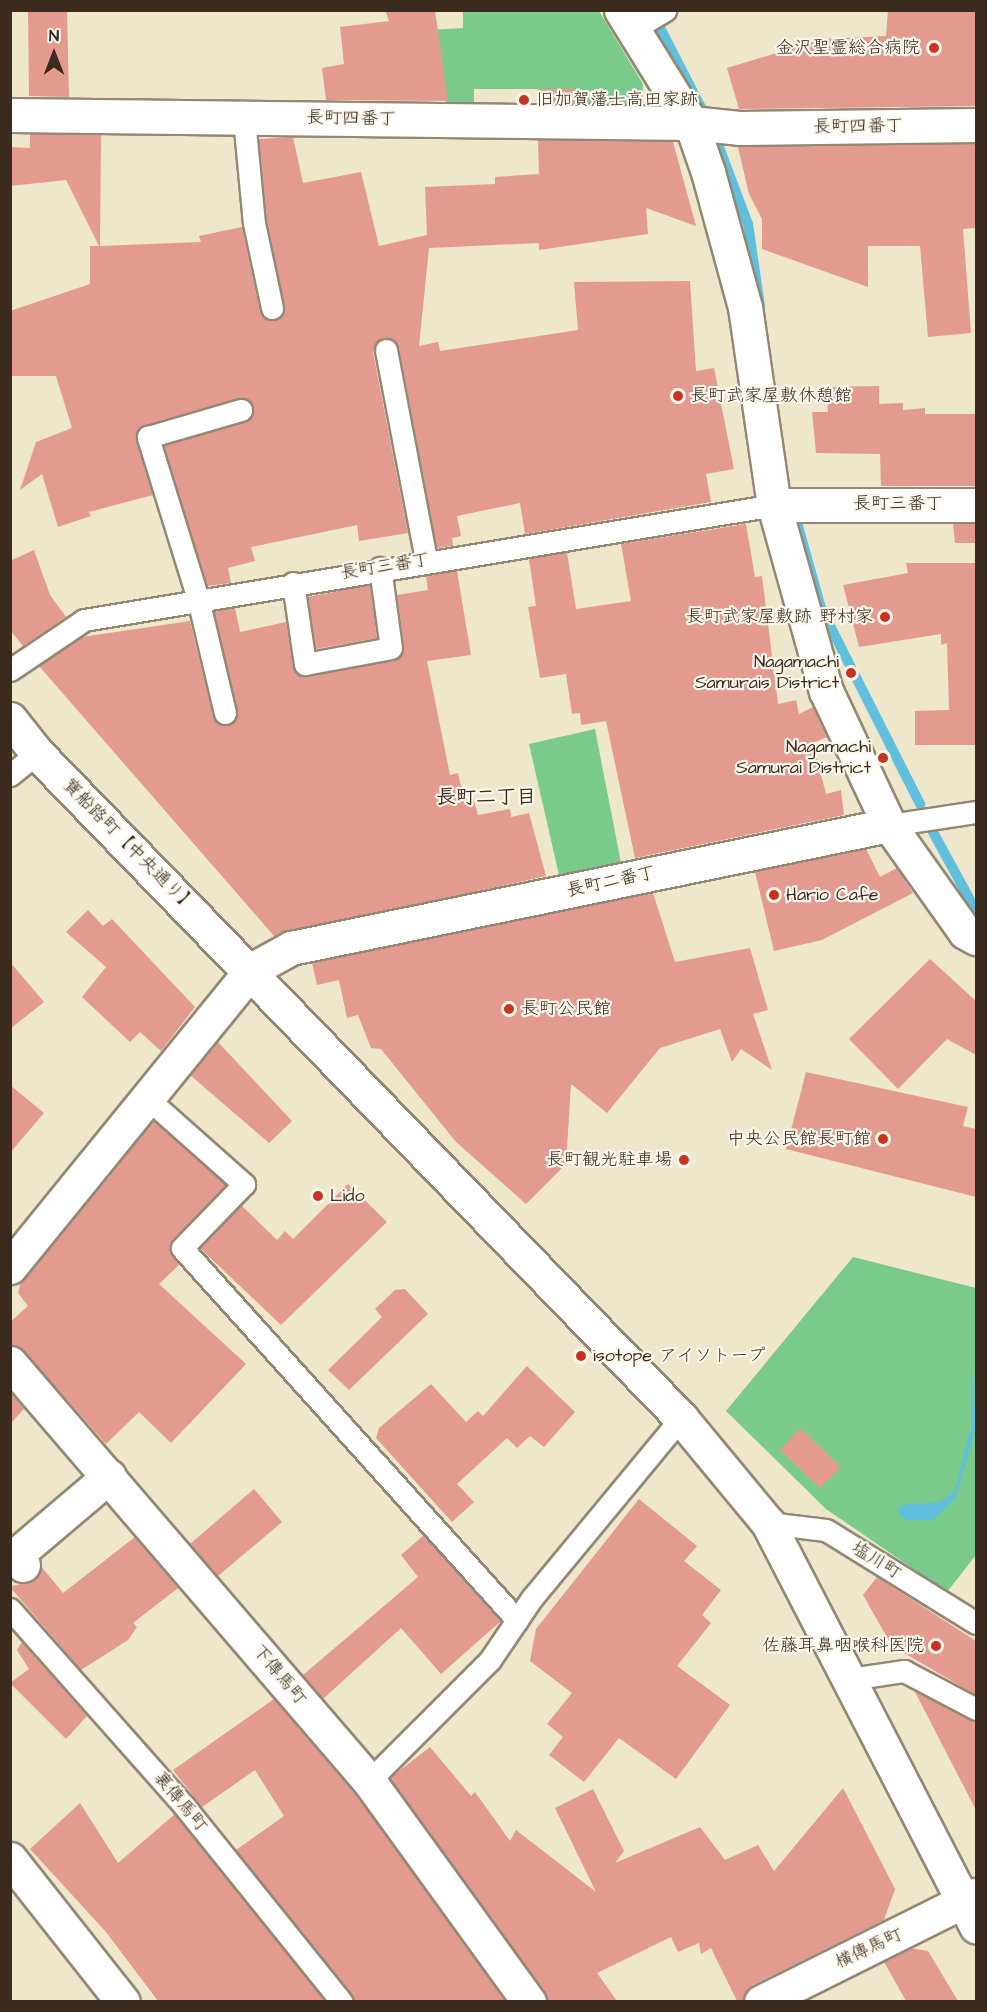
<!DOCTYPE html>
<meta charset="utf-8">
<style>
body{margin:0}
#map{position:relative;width:987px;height:2012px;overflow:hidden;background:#eee7cb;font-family:"Architects Daughter","Klee One",sans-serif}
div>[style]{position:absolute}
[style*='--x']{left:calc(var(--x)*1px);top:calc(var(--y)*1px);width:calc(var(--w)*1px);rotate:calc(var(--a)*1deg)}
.green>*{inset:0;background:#79ca8b}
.water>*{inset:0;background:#5fbfdd}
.stream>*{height:10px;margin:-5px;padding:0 5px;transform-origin:5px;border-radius:5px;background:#5fbfdd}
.building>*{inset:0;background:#e39b90}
.roads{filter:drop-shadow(2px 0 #948874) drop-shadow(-2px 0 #948874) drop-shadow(0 2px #948874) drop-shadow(0 -2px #948874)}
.lane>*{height:21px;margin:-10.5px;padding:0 10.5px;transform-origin:10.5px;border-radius:10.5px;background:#fff}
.street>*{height:33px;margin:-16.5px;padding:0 16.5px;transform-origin:16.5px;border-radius:16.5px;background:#fff}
.secondary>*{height:33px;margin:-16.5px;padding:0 16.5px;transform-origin:16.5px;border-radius:16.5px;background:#fff}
.dots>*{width:16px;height:16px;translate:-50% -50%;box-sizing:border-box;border:3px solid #fbf7ec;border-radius:50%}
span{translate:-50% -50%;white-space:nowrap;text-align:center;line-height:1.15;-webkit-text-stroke:4.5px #fbf7ec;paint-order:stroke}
.poi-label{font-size:18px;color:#3b2a1e}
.right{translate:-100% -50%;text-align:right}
.left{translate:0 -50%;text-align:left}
.street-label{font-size:18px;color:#3b2a1e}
.neighbourhood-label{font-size:20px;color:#3b2a1e;font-weight:700}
.frame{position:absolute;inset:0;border:12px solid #3b2a1e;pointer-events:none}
.north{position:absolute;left:24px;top:24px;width:60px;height:60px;-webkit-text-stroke:4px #fbf7ec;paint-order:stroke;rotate:0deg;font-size:16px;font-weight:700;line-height:24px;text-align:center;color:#3b2a1e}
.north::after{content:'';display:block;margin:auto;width:21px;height:27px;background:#3b2a1e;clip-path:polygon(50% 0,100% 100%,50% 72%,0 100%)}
</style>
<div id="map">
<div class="green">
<div style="clip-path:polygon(463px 11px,599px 11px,643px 84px,642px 102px,622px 112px,575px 112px,575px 89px,474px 89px,474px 112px,447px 113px,442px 61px,413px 31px,463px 28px)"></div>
<div style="clip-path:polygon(595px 729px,621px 863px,559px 875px,529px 744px)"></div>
<div style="clip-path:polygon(853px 1257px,976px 1288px,976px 1555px,947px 1592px,826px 1509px,726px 1411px)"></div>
</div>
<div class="water">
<div style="clip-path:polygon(972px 1369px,976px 1428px,955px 1499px,932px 1520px,905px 1520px,898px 1511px,902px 1505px,940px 1502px,955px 1491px,971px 1427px)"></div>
</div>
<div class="stream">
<div style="--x:653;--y:14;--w:116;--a:62.8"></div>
<div style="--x:713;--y:131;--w:99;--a:69.4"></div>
<div style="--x:748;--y:224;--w:83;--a:81.7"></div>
<div style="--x:793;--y:508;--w:104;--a:74.4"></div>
<div style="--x:821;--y:608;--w:220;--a:63.2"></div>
<div style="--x:933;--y:832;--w:90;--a:61.4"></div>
</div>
<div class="building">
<div style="clip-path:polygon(28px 10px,67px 10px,69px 97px,29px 96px)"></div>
<div style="clip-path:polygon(385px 10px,435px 10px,448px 101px,326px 100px,322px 68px,344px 64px,340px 27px,389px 21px)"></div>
<div style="clip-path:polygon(888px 10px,976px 10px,976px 106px,739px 109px,727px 68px,823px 39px,886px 36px)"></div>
<div style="clip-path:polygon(538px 89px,575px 89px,575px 103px,538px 102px)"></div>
<div style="clip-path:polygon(30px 134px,101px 135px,100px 246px,201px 242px,199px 236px,242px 227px,260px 311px,274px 321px,284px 305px,267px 221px,259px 139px,293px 137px,303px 183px,361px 172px,379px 246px,427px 235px,425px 187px,495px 184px,495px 177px,539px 174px,538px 140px,673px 142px,696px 226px,646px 208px,648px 234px,539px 250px,539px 243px,429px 248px,419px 346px,438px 342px,440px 351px,578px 330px,574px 282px,690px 281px,696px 371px,714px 368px,734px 469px,706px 474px,711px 502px,525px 534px,520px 503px,457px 516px,461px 536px,452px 538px,453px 546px,437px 548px,399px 348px,384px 337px,373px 352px,408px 533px,359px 541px,357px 525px,251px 547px,255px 561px,228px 568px,231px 583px,207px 586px,164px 446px,245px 422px,253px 407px,243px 398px,139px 428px,136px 441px,153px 495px,89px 512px,91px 516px,58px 527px,42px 474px,20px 490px,36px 442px,72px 428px,56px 376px,10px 376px,10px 311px,90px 284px,90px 246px,99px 246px,66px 180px,10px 186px,10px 147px,30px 148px)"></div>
<div style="clip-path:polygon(976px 144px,976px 228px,963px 229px,971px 333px,928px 337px,920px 246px,868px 246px,868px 287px,762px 249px,762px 219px,749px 194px,738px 147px)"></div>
<div style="clip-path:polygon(879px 386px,879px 404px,903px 403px,903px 410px,925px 408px,925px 414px,976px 414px,976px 486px,881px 486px,880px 454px,816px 453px,812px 412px,828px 412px,826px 387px)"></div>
<div style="clip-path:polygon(746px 524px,755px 577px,762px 576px,778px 704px,796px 700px,799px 714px,813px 707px,827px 737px,813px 743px,826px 794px,841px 790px,844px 815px,635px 858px,606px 721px,581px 725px,580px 713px,572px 714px,566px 674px,540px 678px,528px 607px,536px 606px,529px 559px,567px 552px,576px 609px,631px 601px,621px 544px)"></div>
<div style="clip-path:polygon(953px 524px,976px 524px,976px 543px,955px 543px)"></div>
<div style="clip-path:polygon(34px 550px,50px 595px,66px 617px,23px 646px,10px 630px,10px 561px)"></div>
<div style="clip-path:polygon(906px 563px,976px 563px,976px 745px,915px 745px,915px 711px,949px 710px,947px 643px,941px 645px,941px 634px,859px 647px,843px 585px,908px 573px)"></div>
<div style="clip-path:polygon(457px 571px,471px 655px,427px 661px,450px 775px,458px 773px,464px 799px,473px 797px,478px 815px,510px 809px,511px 817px,529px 813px,546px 876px,274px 936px,39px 666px,82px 637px,190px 621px,213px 716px,228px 725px,237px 710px,214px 611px,235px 608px,240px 632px,286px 622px,293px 666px,307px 677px,399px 658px,404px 646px,397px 595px,428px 590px,426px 576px)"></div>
<div style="clip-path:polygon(370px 585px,377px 638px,316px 649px,308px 597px)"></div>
<div style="clip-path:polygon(866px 849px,880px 877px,897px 868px,913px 893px,822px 940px,774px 951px,755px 872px)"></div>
<div style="clip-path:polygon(653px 893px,675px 962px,750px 948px,768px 1010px,753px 1014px,772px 1070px,741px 1049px,732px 1062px,720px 1029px,660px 1048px,607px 1113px,571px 1084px,566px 1164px,526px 1204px,456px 1142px,381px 1049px,371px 1048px,358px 1015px,347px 1018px,339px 980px,317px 985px,312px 963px)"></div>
<div style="clip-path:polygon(88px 910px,103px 926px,112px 919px,195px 1007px,161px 1051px,140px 1032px,130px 1042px,82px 997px,106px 967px,66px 932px)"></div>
<div style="clip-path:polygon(930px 959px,976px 1001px,976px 1055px,947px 1039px,898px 1089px,849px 1039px)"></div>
<div style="clip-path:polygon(10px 962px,44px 1002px,10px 1029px)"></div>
<div style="clip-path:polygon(217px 1041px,292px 1121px,269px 1143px,190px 1075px)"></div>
<div style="clip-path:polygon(806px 1072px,968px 1107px,963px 1126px,976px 1129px,976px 1197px,786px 1149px)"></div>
<div style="clip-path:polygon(10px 1085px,44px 1113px,10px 1153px)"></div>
<div style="clip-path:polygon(153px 1120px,226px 1185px,172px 1240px,170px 1251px,180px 1264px,159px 1284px,246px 1364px,171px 1443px,139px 1412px,106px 1444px,24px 1351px,10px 1345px,10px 1322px,28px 1306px,18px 1293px,21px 1282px)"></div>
<div style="clip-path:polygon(348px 1184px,387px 1222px,281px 1325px,200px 1248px,241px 1205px,277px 1240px,285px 1231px,293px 1239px)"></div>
<div style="clip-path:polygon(405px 1289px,428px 1314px,349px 1390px,328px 1370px,382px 1317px,375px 1309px,395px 1290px)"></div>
<div style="clip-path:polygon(527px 1366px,575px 1412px,544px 1447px,530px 1436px,517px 1448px,507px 1438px,457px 1484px,474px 1502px,452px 1522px,376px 1438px,379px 1428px,431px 1384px,466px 1422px,478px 1411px,483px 1416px)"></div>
<div style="clip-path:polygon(10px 1392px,24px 1409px,10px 1424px)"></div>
<div style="clip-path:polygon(800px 1428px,841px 1467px,820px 1488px,780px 1450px)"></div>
<div style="clip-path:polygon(254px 1489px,282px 1522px,218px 1576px,190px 1544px)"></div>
<div style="clip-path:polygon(639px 1499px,697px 1546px,684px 1561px,721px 1590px,702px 1615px,711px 1623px,677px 1666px,730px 1705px,676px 1779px,619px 1738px,584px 1782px,549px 1755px,563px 1737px,547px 1724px,572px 1693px,530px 1661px,536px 1629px)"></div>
<div style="clip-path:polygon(424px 1535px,501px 1621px,441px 1674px,401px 1628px,323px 1699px,303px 1675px,418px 1577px,401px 1555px)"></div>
<div style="clip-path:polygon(135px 1537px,178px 1588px,133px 1623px,137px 1627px,128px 1640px,81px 1670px,10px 1587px,34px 1580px,41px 1566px,63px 1593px)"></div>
<div style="clip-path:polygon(877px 1577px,976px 1641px,976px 1695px,892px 1646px,863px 1595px)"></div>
<div style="clip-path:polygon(22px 1642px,87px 1716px,66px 1739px,10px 1683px,29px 1669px,17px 1650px)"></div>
<div style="clip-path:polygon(916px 1691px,976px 1722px,976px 1810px,915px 1692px)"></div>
<div style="clip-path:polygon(274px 1699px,360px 1800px,505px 2001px,355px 2001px,236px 1850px,284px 1816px,255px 1770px,202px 1807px,173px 1770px)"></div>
<div style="clip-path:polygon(430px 1747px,471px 1796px,475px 1792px,510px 1841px,516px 1830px,596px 1892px,555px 1808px,593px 1789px,624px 1851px,615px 1863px,700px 1827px,725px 1860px,758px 1845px,774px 1871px,843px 1788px,895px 1889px,884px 1920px,753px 1985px,742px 2001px,737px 2001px,711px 1948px,701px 1954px,699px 1943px,678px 1952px,671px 1937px,597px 1973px,617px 2001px,548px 2001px,390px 1778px)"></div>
<div style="clip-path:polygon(80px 1803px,118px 1863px,175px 1814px,325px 2001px,158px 2001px,106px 1932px,30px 1849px)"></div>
<div style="clip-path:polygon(911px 1948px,928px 1951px,958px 2001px,906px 2001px,884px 1962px)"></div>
</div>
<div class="roads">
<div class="lane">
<div style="--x:632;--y:30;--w:39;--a:-31"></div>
<div style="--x:244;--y:118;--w:105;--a:84.6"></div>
<div style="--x:254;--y:223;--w:87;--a:78"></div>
<div style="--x:386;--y:350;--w:214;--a:79.2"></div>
<div style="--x:293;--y:583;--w:82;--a:81.6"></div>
<div style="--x:305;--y:664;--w:87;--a:-10.5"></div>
<div style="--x:391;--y:648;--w:81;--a:-97.8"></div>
<div style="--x:10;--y:670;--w:89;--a:-34"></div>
<div style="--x:84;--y:620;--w:700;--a:-9.46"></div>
<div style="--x:225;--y:713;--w:117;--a:-103.3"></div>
<div style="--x:198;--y:599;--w:170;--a:-107.2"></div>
<div style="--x:148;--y:437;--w:97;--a:-16.2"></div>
<div style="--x:10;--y:775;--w:35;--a:-39"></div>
<div style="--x:889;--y:825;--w:88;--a:-8.5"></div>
<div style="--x:147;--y:1098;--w:130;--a:41.6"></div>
<div style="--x:244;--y:1184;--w:89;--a:134.1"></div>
<div style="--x:182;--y:1248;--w:501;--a:48"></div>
<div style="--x:768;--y:1523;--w:58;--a:6.9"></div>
<div style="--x:826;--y:1530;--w:176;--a:31.8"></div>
<div style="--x:10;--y:1609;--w:264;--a:48.5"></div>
<div style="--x:185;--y:1807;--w:250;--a:51.2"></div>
<div style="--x:850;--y:1679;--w:55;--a:-8.4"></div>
<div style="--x:904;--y:1671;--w:81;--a:27.8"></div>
<div style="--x:369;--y:1781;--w:171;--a:-45"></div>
<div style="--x:490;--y:1660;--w:75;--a:-55.9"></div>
<div style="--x:532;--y:1598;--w:234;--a:-50.4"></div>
</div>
<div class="street">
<div style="--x:621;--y:10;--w:133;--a:58.2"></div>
<div style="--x:691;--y:123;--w:52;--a:70.9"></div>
<div style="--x:708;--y:172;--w:140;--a:74.7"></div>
<div style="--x:745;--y:307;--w:200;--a:81.7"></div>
<div style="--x:774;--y:505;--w:193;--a:74.4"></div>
<div style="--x:826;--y:691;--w:148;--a:64.8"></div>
<div style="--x:889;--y:825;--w:131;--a:54.6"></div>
<div style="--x:965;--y:932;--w:13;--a:29"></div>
<div style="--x:10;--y:115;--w:681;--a:0.67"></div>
<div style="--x:691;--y:123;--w:48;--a:5.9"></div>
<div style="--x:739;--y:128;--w:237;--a:-0.7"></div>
<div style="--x:774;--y:505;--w:202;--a:0"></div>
<div style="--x:10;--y:1267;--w:382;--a:-50.9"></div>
<div style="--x:251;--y:970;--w:46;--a:-28.8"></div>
<div style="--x:291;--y:948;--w:611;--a:-11.62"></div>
<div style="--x:10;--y:1363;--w:551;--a:49.34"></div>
<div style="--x:369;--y:1781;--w:273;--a:54.1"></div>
<div style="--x:23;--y:1565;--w:12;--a:-125"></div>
<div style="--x:16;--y:1555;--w:122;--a:-40.3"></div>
<div style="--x:10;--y:1859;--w:182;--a:51.7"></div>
<div style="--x:761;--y:2002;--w:240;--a:-26.5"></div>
</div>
<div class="secondary">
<div style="--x:10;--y:719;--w:43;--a:51.5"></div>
<div style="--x:37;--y:753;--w:926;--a:45.92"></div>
<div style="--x:681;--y:1418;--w:136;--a:50.4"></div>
<div style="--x:768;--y:1523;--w:454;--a:62.7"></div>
</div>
</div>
<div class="dots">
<div style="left:934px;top:48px;background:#c8321e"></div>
<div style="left:524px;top:100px;background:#c8321e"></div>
<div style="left:678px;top:396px;background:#c8321e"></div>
<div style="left:885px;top:617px;background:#c8321e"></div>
<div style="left:851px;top:673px;background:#c8321e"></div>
<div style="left:883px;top:758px;background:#c8321e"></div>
<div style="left:774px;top:895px;background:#c8321e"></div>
<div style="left:509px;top:1009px;background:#c8321e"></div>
<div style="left:883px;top:1139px;background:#c8321e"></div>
<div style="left:684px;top:1160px;background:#c8321e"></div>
<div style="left:318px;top:1196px;background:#c8321e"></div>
<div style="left:581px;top:1356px;background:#c8321e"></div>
<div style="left:936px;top:1646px;background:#c8321e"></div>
</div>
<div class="poi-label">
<span class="right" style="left:920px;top:48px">金沢聖霊総合病院</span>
<span class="left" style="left:536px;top:100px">旧加賀藩士高田家跡</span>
<span class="left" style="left:690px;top:396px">長町武家屋敷休憩館</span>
<span class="right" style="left:873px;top:617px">長町武家屋敷跡 野村家</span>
<span class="right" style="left:839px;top:673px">Nagamachi<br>Samurais District</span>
<span class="right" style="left:871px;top:758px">Nagamachi<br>Samurai District</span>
<span class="left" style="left:786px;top:895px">Hario Cafe</span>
<span class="left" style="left:521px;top:1009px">長町公民館</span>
<span class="right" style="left:871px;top:1139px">中央公民館長町館</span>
<span class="right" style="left:672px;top:1160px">長町観光駐車場</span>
<span class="left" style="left:330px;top:1196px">Lido</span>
<span class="left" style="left:593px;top:1356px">isotope アイソトープ</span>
<span class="right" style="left:924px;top:1646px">佐藤耳鼻咽喉科医院</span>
</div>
<div class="street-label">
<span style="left:351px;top:119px;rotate:1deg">長町四番丁</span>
<span style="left:858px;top:127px;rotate:-1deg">長町四番丁</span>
<span style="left:898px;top:504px">長町三番丁</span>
<span style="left:385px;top:567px;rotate:-9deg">長町三番丁</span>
<span style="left:129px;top:846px;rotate:45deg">寶船路町【中央通り】</span>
<span style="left:611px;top:882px;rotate:-12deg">長町二番丁</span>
<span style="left:876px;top:1561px;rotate:32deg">塩川町</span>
<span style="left:279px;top:1675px;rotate:50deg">下傳馬町</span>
<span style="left:180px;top:1802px;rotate:50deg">裏傳馬町</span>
<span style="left:869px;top:1949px;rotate:-25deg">横傳馬町</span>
</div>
<div class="neighbourhood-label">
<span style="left:486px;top:797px">長町二丁目</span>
</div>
<div class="frame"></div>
<div class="north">N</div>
</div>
